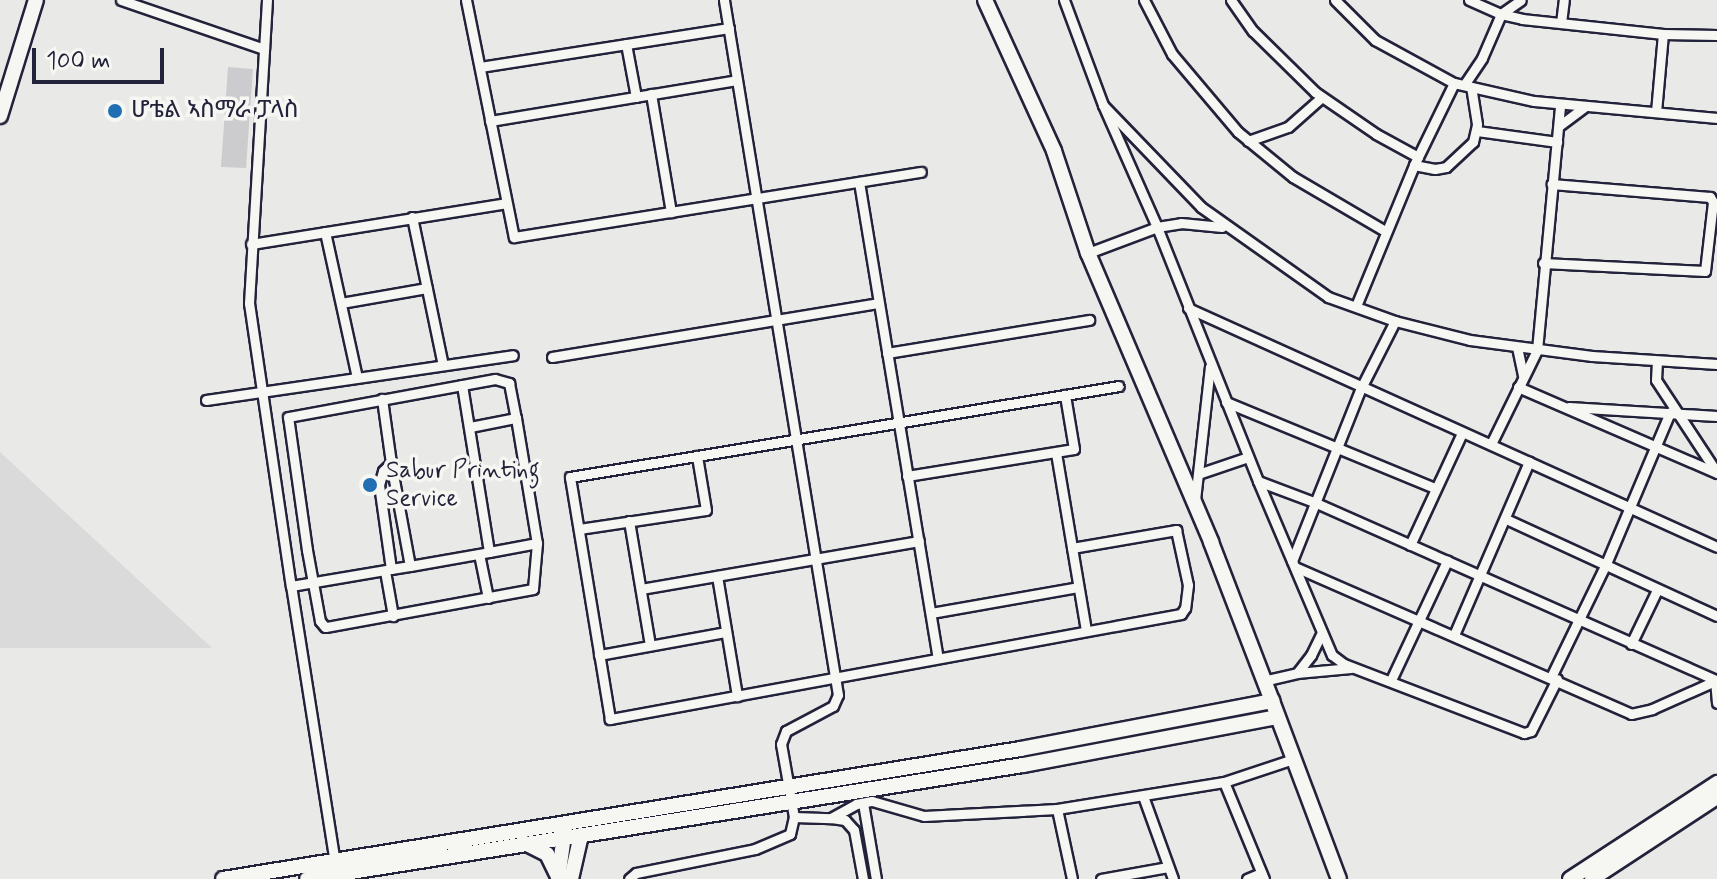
<!DOCTYPE html>
<meta charset="utf-8">
<style>
body{margin:0}
#map{position:relative;width:1717px;height:879px;overflow:hidden;background:#e9e9e7;font-family:Mynerve,"Noto Sans Ethiopic",sans-serif}
div>[style]{position:absolute}
[style*='--x']{left:calc(var(--x)*1px);top:calc(var(--y)*1px);width:calc(var(--w)*1px);rotate:calc(var(--a)*1deg)}
.built>*{inset:0;background:#dadada}
.green>*{inset:0;background:#ccccce}
.roads{filter:drop-shadow(2px 0 #22223b) drop-shadow(-2px 0 #22223b) drop-shadow(0 2px #22223b) drop-shadow(0 -2px #22223b)}
.street>*{height:9px;margin:-4.5px;padding:0 4.5px;transform-origin:4.5px;border-radius:4.5px;background:#f6f6f2}
.secondary>*{height:14px;margin:-7px;padding:0 7px;transform-origin:7px;border-radius:7px;background:#f6f6f2}
.primary>*{height:14px;margin:-7px;padding:0 7px;transform-origin:7px;border-radius:7px;background:#f6f6f2}
.dots>*{width:22px;height:22px;translate:-50% -50%;box-sizing:border-box;border:4px solid #f6f6f2;border-radius:50%}
span{translate:-50% -50%;white-space:nowrap;text-align:center;line-height:1.15;-webkit-text-stroke:7px #f6f6f2;paint-order:stroke}
.poi-label{font-size:24px;color:#22223b}
.left{translate:0 -50%;text-align:left}
.scale{position:absolute;left:32px;top:48px;width:132px;height:36px;box-sizing:border-box;border:4px solid #22223b;border-top:0;padding-left:10px;font-size:24px;line-height:28px;white-space:nowrap;color:#22223b;-webkit-text-stroke:6px #f6f6f2;paint-order:stroke}
</style>
<div id="map">
<div class="built">
<div style="clip-path:polygon(0 452px,212px 648px,0 648px)"></div>
</div>
<div class="green">
<div style="clip-path:polygon(228px 67px,253px 69px,246px 168px,221px 167px)"></div>
</div>
<div class="roads">
<div class="street">
<div style="--x:121;--y:0;--w:151;--a:18.9"></div>
<div style="--x:267;--y:0;--w:304;--a:93.4"></div>
<div style="--x:249;--y:303;--w:286;--a:81.6"></div>
<div style="--x:466;--y:0;--w:242;--a:78.6"></div>
<div style="--x:514;--y:237;--w:412;--a:-9.1"></div>
<div style="--x:1064;--y:0;--w:112;--a:69.6"></div>
<div style="--x:1103;--y:105;--w:141;--a:46.1"></div>
<div style="--x:1201;--y:207;--w:156;--a:35.3"></div>
<div style="--x:1328;--y:297;--w:71;--a:19.7"></div>
<div style="--x:1395;--y:321;--w:77;--a:14.2"></div>
<div style="--x:1470;--y:340;--w:123;--a:7.5"></div>
<div style="--x:1592;--y:356;--w:125;--a:3.7"></div>
<div style="--x:1144;--y:0;--w:61;--a:62.6"></div>
<div style="--x:1172;--y:54;--w:102;--a:49.8"></div>
<div style="--x:1238;--y:132;--w:71;--a:39.3"></div>
<div style="--x:1293;--y:177;--w:107;--a:30.4"></div>
<div style="--x:1231;--y:0;--w:38;--a:55"></div>
<div style="--x:1253;--y:31;--w:87;--a:44.5"></div>
<div style="--x:1315;--y:92;--w:74;--a:34.5"></div>
<div style="--x:1376;--y:134;--w:48;--a:28.7"></div>
<div style="--x:1335;--y:0;--w:57;--a:45"></div>
<div style="--x:1375;--y:40;--w:90;--a:28.6"></div>
<div style="--x:1454;--y:83;--w:82;--a:12.7"></div>
<div style="--x:1534;--y:101;--w:184;--a:5.3"></div>
<div style="--x:1469;--y:0;--w:35;--a:24"></div>
<div style="--x:1501;--y:14;--w:22;--a:13"></div>
<div style="--x:1522;--y:19;--w:142;--a:6.1"></div>
<div style="--x:1663;--y:34;--w:54;--a:1.1"></div>
<div style="--x:1561;--y:23;--w:23;--a:-83"></div>
<div style="--x:626;--y:44;--w:54;--a:79.3"></div>
<div style="--x:480;--y:67;--w:252;--a:-8.9"></div>
<div style="--x:1464;--y:85;--w:32;--a:-56"></div>
<div style="--x:1482;--y:58;--w:48;--a:-66.6"></div>
<div style="--x:1501;--y:14;--w:24;--a:-35"></div>
<div style="--x:651;--y:94;--w:120;--a:80.4"></div>
<div style="--x:1103;--y:105;--w:133;--a:66.1"></div>
<div style="--x:1157;--y:227;--w:273;--a:68.3"></div>
<div style="--x:1258;--y:481;--w:189;--a:67"></div>
<div style="--x:1332;--y:655;--w:15;--a:37"></div>
<div style="--x:1344;--y:664;--w:193;--a:21"></div>
<div style="--x:1524;--y:733;--w:7;--a:-16"></div>
<div style="--x:1531;--y:731;--w:58;--a:-63.4"></div>
<div style="--x:1656;--y:112;--w:78;--a:-84.9"></div>
<div style="--x:490;--y:121;--w:250;--a:-9.4"></div>
<div style="--x:1559;--y:126;--w:31;--a:-37"></div>
<div style="--x:1477;--y:131;--w:81;--a:7.8"></div>
<div style="--x:1248;--y:141;--w:42;--a:-19.3"></div>
<div style="--x:1288;--y:127;--w:45;--a:-41.4"></div>
<div style="--x:1414;--y:165;--w:21;--a:11"></div>
<div style="--x:1435;--y:169;--w:11;--a:-10"></div>
<div style="--x:1446;--y:167;--w:37;--a:-43"></div>
<div style="--x:1473;--y:142;--w:18;--a:-77"></div>
<div style="--x:1477;--y:124;--w:36;--a:-99"></div>
<div style="--x:859;--y:182;--w:482;--a:80.6"></div>
<div style="--x:412;--y:217;--w:151;--a:78.2"></div>
<div style="--x:325;--y:232;--w:149;--a:77.6"></div>
<div style="--x:251;--y:244;--w:258;--a:-9.1"></div>
<div style="--x:1088;--y:253;--w:74;--a:-20.6"></div>
<div style="--x:1157;--y:227;--w:24;--a:-9"></div>
<div style="--x:1181;--y:223;--w:41;--a:5.6"></div>
<div style="--x:1543;--y:263;--w:162;--a:2.8"></div>
<div style="--x:1705;--y:271;--w:69;--a:-83.4"></div>
<div style="--x:1713;--y:202;--w:6;--a:-121"></div>
<div style="--x:1710;--y:197;--w:159;--a:-175.3"></div>
<div style="--x:341;--y:303;--w:87;--a:-9.9"></div>
<div style="--x:1356;--y:306;--w:152;--a:-67.6"></div>
<div style="--x:1414;--y:165;--w:91;--a:-64"></div>
<div style="--x:1188;--y:308;--w:580;--a:24.31"></div>
<div style="--x:1517;--y:347;--w:29;--a:78"></div>
<div style="--x:887;--y:353;--w:205;--a:-9.3"></div>
<div style="--x:552;--y:357;--w:330;--a:-9.4"></div>
<div style="--x:1657;--y:361;--w:19;--a:93"></div>
<div style="--x:1656;--y:380;--w:111;--a:56.7"></div>
<div style="--x:495;--y:379;--w:15;--a:16"></div>
<div style="--x:509;--y:383;--w:36;--a:79"></div>
<div style="--x:516;--y:418;--w:127;--a:80.5"></div>
<div style="--x:537;--y:543;--w:46;--a:95"></div>
<div style="--x:533;--y:589;--w:211;--a:169.6"></div>
<div style="--x:325;--y:627;--w:8;--a:-130"></div>
<div style="--x:320;--y:621;--w:72;--a:-100.4"></div>
<div style="--x:307;--y:550;--w:134;--a:-98.1"></div>
<div style="--x:288;--y:417;--w:210;--a:-10.4"></div>
<div style="--x:462;--y:385;--w:169;--a:80.8"></div>
<div style="--x:489;--y:552;--w:49;--a:-10.6"></div>
<div style="--x:1518;--y:387;--w:217;--a:23.4"></div>
<div style="--x:206;--y:400;--w:310;--a:-8.3"></div>
<div style="--x:1226;--y:402;--w:226;--a:22.4"></div>
<div style="--x:1569;--y:407;--w:148;--a:3.5"></div>
<div style="--x:470;--y:427;--w:47;--a:-11.1"></div>
<div style="--x:1491;--y:444;--w:105;--a:-63.9"></div>
<div style="--x:1537;--y:350;--w:246;--a:-84.6"></div>
<div style="--x:1056;--y:453;--w:180;--a:80.4"></div>
<div style="--x:1198;--y:474;--w:53;--a:-18.8"></div>
<div style="--x:907;--y:476;--w:169;--a:-9.2"></div>
<div style="--x:1074;--y:449;--w:55;--a:-99.5"></div>
<div style="--x:1258;--y:481;--w:60;--a:20.6"></div>
<div style="--x:1314;--y:502;--w:439;--a:23.9"></div>
<div style="--x:1195;--y:500;--w:134;--a:-83.6"></div>
<div style="--x:1506;--y:519;--w:232;--a:24.7"></div>
<div style="--x:629;--y:521;--w:126;--a:80.4"></div>
<div style="--x:579;--y:529;--w:128;--a:-8.5"></div>
<div style="--x:706;--y:510;--w:55;--a:-99.5"></div>
<div style="--x:1410;--y:545;--w:123;--a:-65.1"></div>
<div style="--x:1072;--y:548;--w:106;--a:-9.8"></div>
<div style="--x:1176;--y:530;--w:56;--a:77.7"></div>
<div style="--x:1188;--y:585;--w:23;--a:97"></div>
<div style="--x:1185;--y:608;--w:7;--a:124"></div>
<div style="--x:1181;--y:614;--w:581;--a:169.58"></div>
<div style="--x:610;--y:719;--w:245;--a:-99.4"></div>
<div style="--x:570;--y:477;--w:556;--a:-9.41"></div>
<div style="--x:479;--y:554;--w:45;--a:78.4"></div>
<div style="--x:1292;--y:561;--w:186;--a:-68.3"></div>
<div style="--x:1361;--y:388;--w:75;--a:-63.1"></div>
<div style="--x:410;--y:566;--w:80;--a:-10"></div>
<div style="--x:1295;--y:567;--w:367;--a:23.6"></div>
<div style="--x:1631;--y:714;--w:22;--a:-13"></div>
<div style="--x:1652;--y:709;--w:71;--a:-24"></div>
<div style="--x:391;--y:569;--w:19;--a:-9"></div>
<div style="--x:410;--y:566;--w:105;--a:-100.5"></div>
<div style="--x:385;--y:571;--w:46;--a:79.9"></div>
<div style="--x:717;--y:576;--w:122;--a:80.5"></div>
<div style="--x:641;--y:589;--w:282;--a:-9.8"></div>
<div style="--x:931;--y:613;--w:149;--a:-10"></div>
<div style="--x:1454;--y:635;--w:189;--a:-66.6"></div>
<div style="--x:1631;--y:644;--w:60;--a:-64.3"></div>
<div style="--x:599;--y:655;--w:129;--a:-10.3"></div>
<div style="--x:1297;--y:673;--w:23;--a:-52"></div>
<div style="--x:1311;--y:655;--w:25;--a:-64"></div>
<div style="--x:1551;--y:677;--w:123;--a:-64.1"></div>
<div style="--x:1605;--y:566;--w:167;--a:-67.1"></div>
<div style="--x:1391;--y:680;--w:132;--a:-64.8"></div>
<div style="--x:1715;--y:680;--w:23;--a:85"></div>
<div style="--x:1263;--y:681;--w:35;--a:-13"></div>
<div style="--x:1297;--y:673;--w:54;--a:-5.3"></div>
<div style="--x:1224;--y:782;--w:105;--a:67.6"></div>
<div style="--x:1143;--y:796;--w:88;--a:70.1"></div>
<div style="--x:863;--y:803;--w:77;--a:80.3"></div>
<div style="--x:1057;--y:809;--w:72;--a:77.9"></div>
<div style="--x:794;--y:817;--w:37;--a:2"></div>
<div style="--x:831;--y:818;--w:29;--a:-29"></div>
<div style="--x:856;--y:804;--w:16;--a:-11"></div>
<div style="--x:872;--y:801;--w:54;--a:16.1"></div>
<div style="--x:924;--y:816;--w:133;--a:-3"></div>
<div style="--x:1057;--y:809;--w:169;--a:-9.2"></div>
<div style="--x:1224;--y:782;--w:73;--a:-18.4"></div>
<div style="--x:831;--y:818;--w:14;--a:8"></div>
<div style="--x:845;--y:820;--w:13;--a:48"></div>
<div style="--x:854;--y:830;--w:50;--a:79.6"></div>
<div style="--x:335;--y:863;--w:280;--a:-99"></div>
<div style="--x:291;--y:586;--w:101;--a:-9.6"></div>
<div style="--x:391;--y:569;--w:85;--a:-98.1"></div>
<div style="--x:379;--y:485;--w:15;--a:-74"></div>
<div style="--x:383;--y:471;--w:11;--a:-45"></div>
<div style="--x:391;--y:463;--w:65;--a:-98"></div>
<div style="--x:629;--y:879;--w:9;--a:-41"></div>
<div style="--x:636;--y:873;--w:121;--a:-11.4"></div>
<div style="--x:755;--y:849;--w:38;--a:-23"></div>
<div style="--x:790;--y:834;--w:17;--a:-77"></div>
<div style="--x:794;--y:817;--w:74;--a:-100.1"></div>
<div style="--x:781;--y:744;--w:14;--a:-69"></div>
<div style="--x:786;--y:731;--w:53;--a:-28"></div>
<div style="--x:833;--y:706;--w:12;--a:-66"></div>
<div style="--x:838;--y:695;--w:704;--a:-99.32"></div>
<div style="--x:1101;--y:879;--w:68;--a:-10.2"></div>
<div style="--x:1247;--y:879;--w:15;--a:-23"></div>
</div>
<div class="secondary">
<div style="--x:985;--y:0;--w:166;--a:65.4"></div>
<div style="--x:1054;--y:151;--w:108;--a:71.6"></div>
<div style="--x:1088;--y:253;--w:314;--a:66.9"></div>
<div style="--x:1211;--y:542;--w:170;--a:69"></div>
<div style="--x:558;--y:879;--w:51;--a:-82.2"></div>
<div style="--x:571;--y:879;--w:45;--a:-77.2"></div>
<div style="--x:1570;--y:879;--w:176;--a:-33.1"></div>
<div style="--x:1592;--y:879;--w:149;--a:-33.3"></div>
</div>
<div class="primary">
<div style="--x:0;--y:116;--w:121;--a:-72.8"></div>
<div style="--x:525;--y:843;--w:25;--a:27"></div>
<div style="--x:547;--y:854;--w:25;--a:64"></div>
<div style="--x:223;--y:879;--w:808;--a:-9.26"></div>
<div style="--x:1020;--y:749;--w:257;--a:-10.8"></div>
<div style="--x:1272;--y:701;--w:190;--a:69.4"></div>
<div style="--x:307;--y:879;--w:725;--a:-9.05"></div>
<div style="--x:1023;--y:765;--w:259;--a:-10.7"></div>
</div>
</div>
<div class="dots">
<div style="left:115px;top:111px;background:#1f6fb2"></div>
<div style="left:370px;top:485px;background:#1f6fb2"></div>
</div>
<div class="poi-label">
<span class="left" style="left:131px;top:111px">ሆቴል ኣስማራ ፓላስ</span>
<span class="left" style="left:386px;top:485px">Sabur Printing<br>Service</span>
</div>
<div class="scale">100 m</div>
</div>
